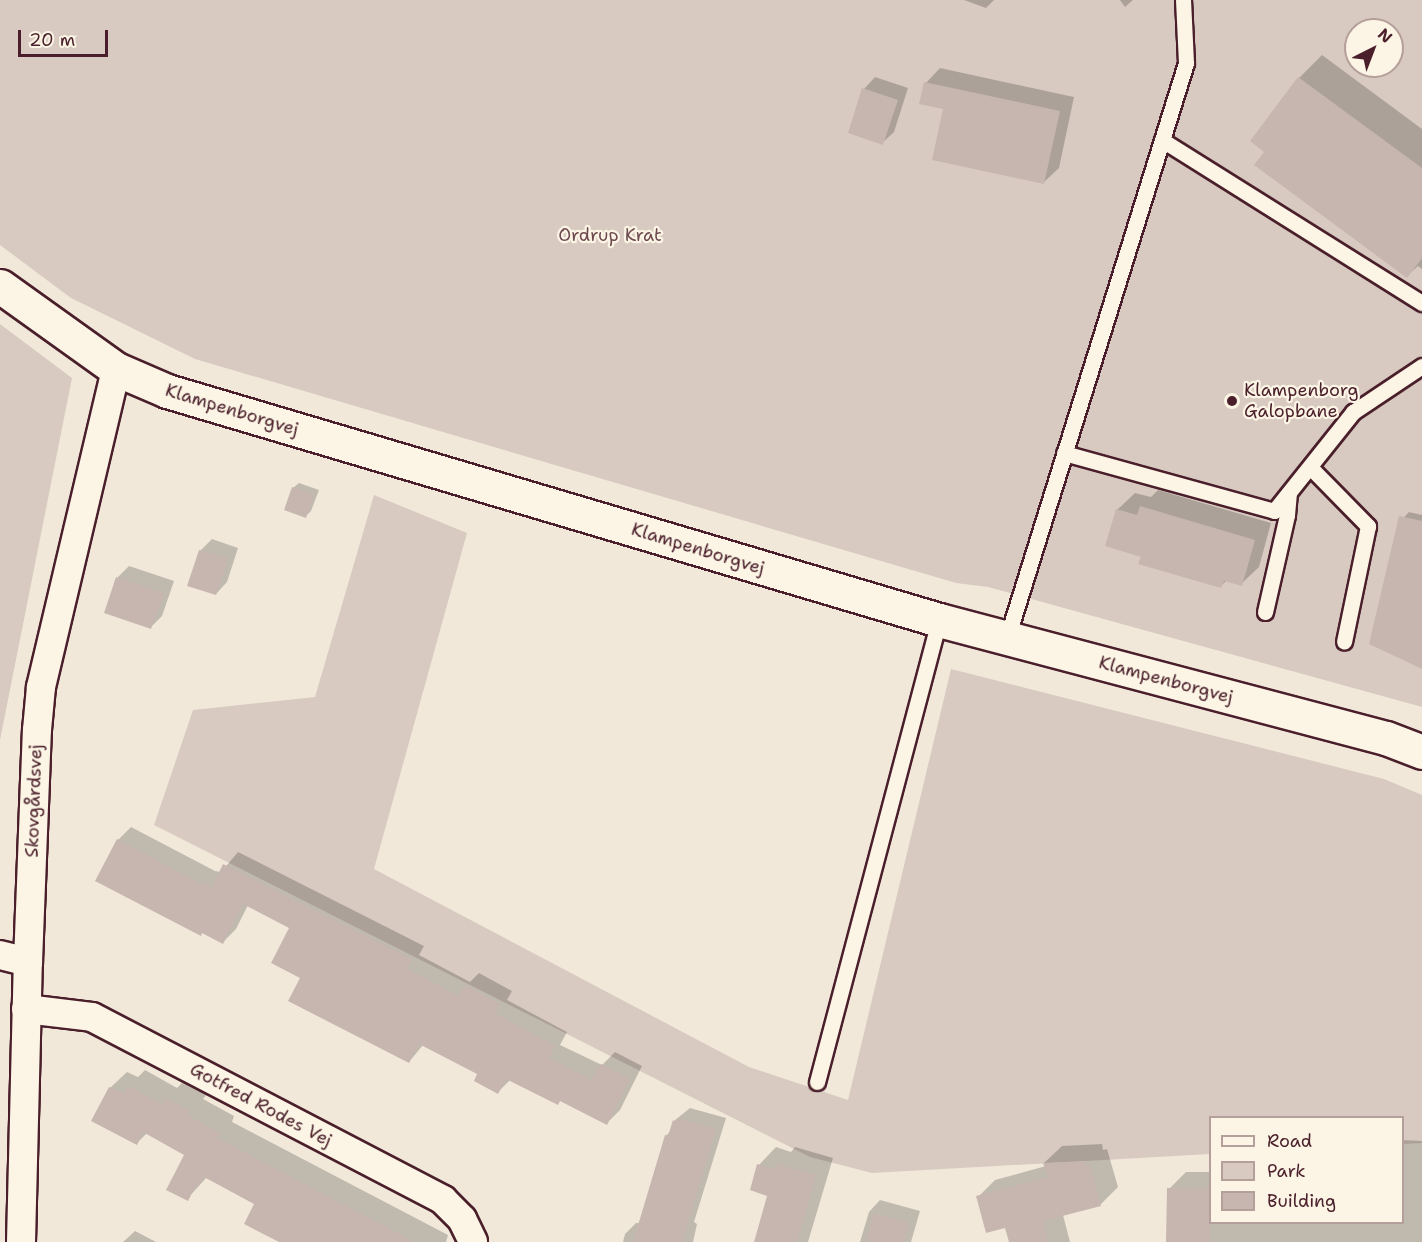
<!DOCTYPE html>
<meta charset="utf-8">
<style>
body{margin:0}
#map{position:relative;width:1422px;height:1242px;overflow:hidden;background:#f1e8da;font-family:"Shantell Sans",sans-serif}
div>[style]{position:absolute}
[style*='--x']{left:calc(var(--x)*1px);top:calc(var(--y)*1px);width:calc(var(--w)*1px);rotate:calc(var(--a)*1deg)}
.green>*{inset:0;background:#d8cac0}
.shadow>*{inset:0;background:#0003}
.building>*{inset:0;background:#c7b6af}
.roads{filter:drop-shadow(2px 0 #4a1f2b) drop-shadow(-2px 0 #4a1f2b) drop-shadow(0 2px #4a1f2b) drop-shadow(0 -2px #4a1f2b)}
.service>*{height:15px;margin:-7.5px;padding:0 7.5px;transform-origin:7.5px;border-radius:7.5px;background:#fcf5e5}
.minor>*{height:28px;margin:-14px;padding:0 14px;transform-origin:14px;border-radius:14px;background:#fcf5e5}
.tertiary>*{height:33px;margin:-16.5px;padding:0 16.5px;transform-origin:16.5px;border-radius:16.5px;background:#fcf5e5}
.dots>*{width:16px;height:16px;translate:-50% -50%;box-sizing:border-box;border:3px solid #fcf5e5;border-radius:50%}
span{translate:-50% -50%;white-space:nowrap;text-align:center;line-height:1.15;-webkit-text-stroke:4.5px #fcf5e5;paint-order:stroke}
.park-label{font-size:18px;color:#6e4a50}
.poi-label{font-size:18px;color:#4a1f2b}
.left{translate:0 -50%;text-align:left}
.street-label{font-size:18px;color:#4a1f2b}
.legend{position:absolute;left:1209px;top:1116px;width:195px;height:108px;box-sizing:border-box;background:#fcf5e5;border:2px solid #b59f9b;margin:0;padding:8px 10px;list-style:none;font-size:18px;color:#4a1f2b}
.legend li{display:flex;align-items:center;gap:12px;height:30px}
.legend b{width:30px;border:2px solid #b59f9b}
.north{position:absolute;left:1344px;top:18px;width:60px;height:60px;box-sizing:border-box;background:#fcf5e5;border:2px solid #b59f9b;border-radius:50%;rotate:42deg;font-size:16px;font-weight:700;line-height:24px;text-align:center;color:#4a1f2b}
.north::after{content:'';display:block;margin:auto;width:21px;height:27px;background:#4a1f2b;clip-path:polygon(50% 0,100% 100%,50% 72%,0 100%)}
.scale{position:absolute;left:18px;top:30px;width:90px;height:27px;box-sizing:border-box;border:3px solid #4a1f2b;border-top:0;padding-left:8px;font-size:18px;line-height:21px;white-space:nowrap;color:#4a1f2b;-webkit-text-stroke:4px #fcf5e5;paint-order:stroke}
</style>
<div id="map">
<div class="green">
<div style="clip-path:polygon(evenodd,0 0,1422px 0,1422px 707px,988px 587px,956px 583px,195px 359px,71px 298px,0 245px,0 0,1356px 30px,1392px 30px,1392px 66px,1356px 66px,1356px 30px)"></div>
<div style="clip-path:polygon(0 324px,72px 378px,0 740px)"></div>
<div style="clip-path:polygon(374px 495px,467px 533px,374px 869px,749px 1067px,848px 1100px,951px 669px,1384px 779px,1422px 795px,1422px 1143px,1403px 1144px,1402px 1118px,1210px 1118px,1210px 1154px,872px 1173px,810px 1157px,154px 825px,193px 710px,315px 697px)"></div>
</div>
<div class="shadow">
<div style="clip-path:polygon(964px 0,994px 0,986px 8px)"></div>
<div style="clip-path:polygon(1120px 0,1133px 0,1125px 7px)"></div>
<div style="clip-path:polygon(1322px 55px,1422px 129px,1422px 269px,1418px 266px,1407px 276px,1252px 141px,1299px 78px)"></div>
<div style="clip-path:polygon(940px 68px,1074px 97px,1059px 168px,1044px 182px,945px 108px,926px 83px)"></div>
<div style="clip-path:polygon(875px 77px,908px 88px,894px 132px,882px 143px,864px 89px)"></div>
<div style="clip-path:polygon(299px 483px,319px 490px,311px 511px,306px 516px,293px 488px)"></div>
<div style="clip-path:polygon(1158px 490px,1271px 523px,1259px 567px,1241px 584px,1227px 580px,1221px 586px,1142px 556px,1117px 510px,1135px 493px,1151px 497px)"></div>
<div style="clip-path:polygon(1409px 512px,1422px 515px,1422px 667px,1399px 523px)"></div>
<div style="clip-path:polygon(212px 539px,238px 548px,227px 582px,216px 594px,200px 551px)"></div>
<div style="clip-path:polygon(129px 566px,174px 581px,162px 616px,151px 627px,106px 612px,118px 577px)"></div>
<div style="clip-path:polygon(131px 827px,215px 871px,221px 872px,238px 852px,424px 946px,419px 955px,470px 982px,479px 973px,512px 991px,507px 1000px,567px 1032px,560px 1045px,602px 1065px,615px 1052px,642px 1066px,620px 1110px,607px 1123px,561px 1100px,510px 1080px,498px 1092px,479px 1074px,423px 1045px,409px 1062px,302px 977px,291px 927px,248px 905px,236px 929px,223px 942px,118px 840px)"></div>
<div style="clip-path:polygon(145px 1070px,177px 1088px,182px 1083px,206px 1095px,203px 1099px,234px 1116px,232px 1122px,448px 1235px,446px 1242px,282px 1242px,256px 1203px,207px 1177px,187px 1199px,186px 1155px,147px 1133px,137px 1143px,110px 1088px,127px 1072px,138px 1077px)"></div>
<div style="clip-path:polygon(690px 1108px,726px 1118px,694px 1222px,697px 1224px,693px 1242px,623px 1242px,625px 1234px,636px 1223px,640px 1223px,666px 1136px,671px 1130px,674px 1121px)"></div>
<div style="clip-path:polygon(1402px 1140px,1422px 1141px,1422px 1242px,1168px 1242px,1169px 1189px,1186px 1172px,1210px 1172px,1210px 1222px,1402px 1222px)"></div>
<div style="clip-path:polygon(1102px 1144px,1103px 1150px,1107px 1149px,1118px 1187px,1100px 1205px,1063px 1215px,1070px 1242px,1010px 1242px,1006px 1226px,978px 1197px,995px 1180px,1046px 1166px,1044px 1163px,1062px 1146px)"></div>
<div style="clip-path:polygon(776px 1147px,791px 1152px,795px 1147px,833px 1158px,808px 1242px,755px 1242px,769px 1194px,759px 1165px)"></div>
<div style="clip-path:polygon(880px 1200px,920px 1211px,911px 1242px,860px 1242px,869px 1212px)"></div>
<div style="clip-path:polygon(135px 1231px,156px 1242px,123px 1242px)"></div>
</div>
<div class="building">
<div style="clip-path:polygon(1298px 77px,1422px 168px,1422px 258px,1407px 278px,1254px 165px,1264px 152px,1250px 141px)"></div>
<div style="clip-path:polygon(924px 82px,1060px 111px,1044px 184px,932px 160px,943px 109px,919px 104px)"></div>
<div style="clip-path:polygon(862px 88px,898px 100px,883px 145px,848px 133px)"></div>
<div style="clip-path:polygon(292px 487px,314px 495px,306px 518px,284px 510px)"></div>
<div style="clip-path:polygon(1140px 506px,1255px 540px,1242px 586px,1224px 581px,1221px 588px,1138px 564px,1141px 557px,1105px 546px,1116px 509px,1137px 515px)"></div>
<div style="clip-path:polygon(1399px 516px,1422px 521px,1422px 669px,1369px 644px)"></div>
<div style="clip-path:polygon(199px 550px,228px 559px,216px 595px,187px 586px)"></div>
<div style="clip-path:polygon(116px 577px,164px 593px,151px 629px,104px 613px)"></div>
<div style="clip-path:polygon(117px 839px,201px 884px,202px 882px,212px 887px,223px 864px,412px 959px,407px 969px,459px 996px,465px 985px,500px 1004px,495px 1013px,555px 1046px,549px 1058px,592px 1080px,601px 1064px,630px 1079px,607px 1125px,560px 1101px,558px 1105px,506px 1079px,498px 1094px,474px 1081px,477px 1074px,419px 1044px,409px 1063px,288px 1001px,300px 978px,271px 963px,289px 928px,243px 904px,223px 944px,202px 933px,201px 936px,95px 881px)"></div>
<div style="clip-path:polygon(128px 1086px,162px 1104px,165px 1098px,191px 1111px,188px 1116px,219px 1132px,217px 1138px,415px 1242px,279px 1242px,244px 1224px,254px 1204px,204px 1177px,199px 1186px,196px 1185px,188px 1201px,166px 1190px,184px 1155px,143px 1132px,137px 1145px,91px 1121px,109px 1087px,124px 1094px)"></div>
<div style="clip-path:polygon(677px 1118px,716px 1129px,682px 1242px,633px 1242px,665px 1135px,668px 1136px,673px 1120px,676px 1122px)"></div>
<div style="clip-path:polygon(1085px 1161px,1086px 1166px,1090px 1165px,1101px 1206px,1043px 1221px,1048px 1242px,1009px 1242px,1005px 1228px,986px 1233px,976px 1196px,1048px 1177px,1043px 1163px)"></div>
<div style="clip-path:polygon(757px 1164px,775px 1169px,777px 1164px,816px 1175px,797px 1242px,754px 1242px,767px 1196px,750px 1190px)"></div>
<div style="clip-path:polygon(1167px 1188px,1210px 1189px,1210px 1242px,1166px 1242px)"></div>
<div style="clip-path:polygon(874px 1213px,909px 1223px,904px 1242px,866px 1242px)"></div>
</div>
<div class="roads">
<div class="service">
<div style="--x:1162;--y:140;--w:307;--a:32.1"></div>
<div style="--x:1064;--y:453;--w:218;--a:15.4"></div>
<div style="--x:1274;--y:511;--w:127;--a:-51.4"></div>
<div style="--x:1353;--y:412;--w:83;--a:-33.7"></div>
<div style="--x:1310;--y:467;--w:83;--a:45.5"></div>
<div style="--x:1368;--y:526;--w:118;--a:101.7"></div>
<div style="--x:1265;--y:612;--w:99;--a:-77.2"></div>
<div style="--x:1287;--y:515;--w:22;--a:-85"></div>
<div style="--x:1007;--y:638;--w:602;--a:-72.71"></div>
<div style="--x:1186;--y:63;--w:63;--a:-92.7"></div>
<div style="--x:817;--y:1082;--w:478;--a:-75.2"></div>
</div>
<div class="minor">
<div style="--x:0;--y:955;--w:29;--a:14"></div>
<div style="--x:26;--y:1009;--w:66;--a:6.9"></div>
<div style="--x:92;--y:1017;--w:396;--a:27.5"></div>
<div style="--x:443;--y:1200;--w:27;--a:45"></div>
<div style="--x:462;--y:1219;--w:25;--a:64"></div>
<div style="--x:21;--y:1242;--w:280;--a:-88.6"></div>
<div style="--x:28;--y:962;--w:232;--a:-87.8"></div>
<div style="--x:37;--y:730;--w:43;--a:-84.7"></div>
<div style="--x:41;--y:687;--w:327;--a:-76.7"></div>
</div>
<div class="tertiary">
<div style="--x:0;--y:286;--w:143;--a:35.6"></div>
<div style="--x:116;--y:369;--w:56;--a:23.3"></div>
<div style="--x:167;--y:391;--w:805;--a:16.52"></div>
<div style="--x:939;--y:620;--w:462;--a:14.8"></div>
<div style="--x:1386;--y:738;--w:39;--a:21"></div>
</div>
</div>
<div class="dots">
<div style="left:1232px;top:401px;background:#4a1f2b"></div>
</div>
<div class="park-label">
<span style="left:610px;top:235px">Ordrup Krat</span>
</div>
<div class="poi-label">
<span class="left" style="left:1244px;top:401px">Klampenborg<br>Galopbane</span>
</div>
<div class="street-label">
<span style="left:232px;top:410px;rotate:17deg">Klampenborgvej</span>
<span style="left:698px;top:549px;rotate:17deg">Klampenborgvej</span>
<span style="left:1166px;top:680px;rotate:15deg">Klampenborgvej</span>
<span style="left:34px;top:801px;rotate:-88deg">Skovgårdsvej</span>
<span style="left:261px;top:1105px;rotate:28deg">Gotfred Rodes Vej</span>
</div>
<ul class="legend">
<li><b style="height:8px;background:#fcf5e5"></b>Road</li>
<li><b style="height:16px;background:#d8cac0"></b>Park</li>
<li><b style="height:16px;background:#c7b6af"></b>Building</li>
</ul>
<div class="north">N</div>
<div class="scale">20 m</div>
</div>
